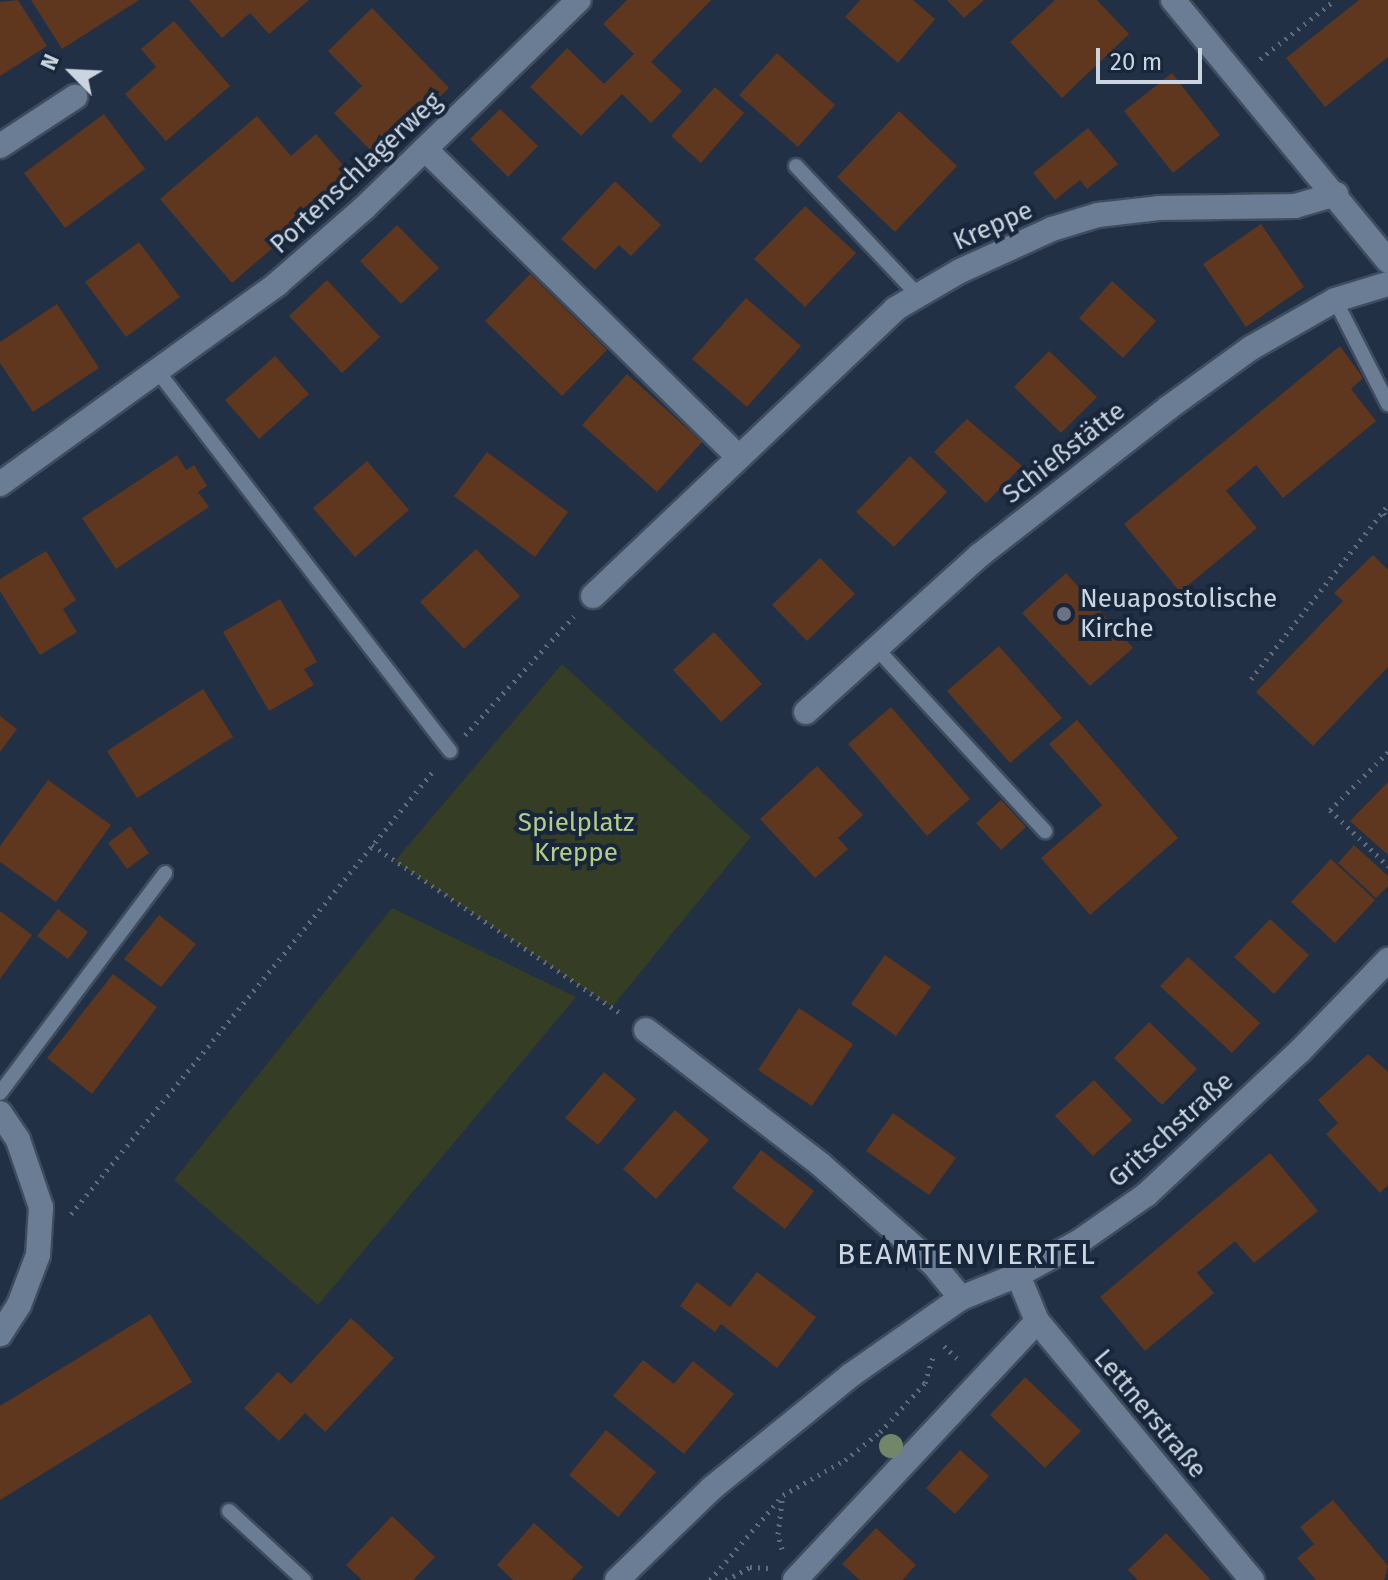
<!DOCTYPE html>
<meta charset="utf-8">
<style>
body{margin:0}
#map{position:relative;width:1388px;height:1580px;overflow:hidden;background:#213045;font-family:"Fira Sans",sans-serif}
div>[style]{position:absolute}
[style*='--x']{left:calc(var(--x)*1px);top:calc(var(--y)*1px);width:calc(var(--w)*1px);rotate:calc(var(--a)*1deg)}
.green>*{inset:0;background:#353e24}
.building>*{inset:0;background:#5e371e}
.path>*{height:5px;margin-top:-2.5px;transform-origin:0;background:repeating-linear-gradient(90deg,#5f6c7e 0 2px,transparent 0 8px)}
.roads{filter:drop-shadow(2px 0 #3f4c5e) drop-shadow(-2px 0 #3f4c5e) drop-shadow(0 2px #3f4c5e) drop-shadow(0 -2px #3f4c5e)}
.service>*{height:14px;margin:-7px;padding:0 7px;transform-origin:7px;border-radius:7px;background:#6b7c95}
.minor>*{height:24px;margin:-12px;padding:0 12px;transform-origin:12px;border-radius:12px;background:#6b7c95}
.trees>*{width:24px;height:24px;margin:-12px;border-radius:50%;background:#728668}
.dots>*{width:22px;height:22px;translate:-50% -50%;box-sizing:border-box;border:4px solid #17263a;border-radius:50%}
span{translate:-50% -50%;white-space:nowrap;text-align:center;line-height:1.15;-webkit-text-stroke:8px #17263a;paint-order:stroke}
.street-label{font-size:26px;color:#cbd5e2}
.poi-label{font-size:26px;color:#cbd5e2}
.left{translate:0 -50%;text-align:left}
.park-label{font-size:26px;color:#b4cc85}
.quarter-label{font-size:30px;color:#cbd5e2;letter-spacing:2px}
.north{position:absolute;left:32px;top:32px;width:80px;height:80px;-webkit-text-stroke:6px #17263a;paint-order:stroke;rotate:294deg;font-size:22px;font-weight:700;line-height:32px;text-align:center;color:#cbd5e2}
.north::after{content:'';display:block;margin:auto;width:28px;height:36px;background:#cbd5e2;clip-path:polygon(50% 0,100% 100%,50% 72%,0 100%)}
.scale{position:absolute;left:1096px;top:48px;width:106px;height:36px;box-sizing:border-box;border:4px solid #cbd5e2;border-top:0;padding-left:10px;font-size:24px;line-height:28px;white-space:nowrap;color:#cbd5e2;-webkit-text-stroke:6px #17263a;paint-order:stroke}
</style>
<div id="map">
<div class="green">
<div style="clip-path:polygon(562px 664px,751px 837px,612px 1007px,395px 861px)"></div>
<div style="clip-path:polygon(392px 908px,576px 997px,318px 1305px,174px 1180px)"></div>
</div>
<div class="building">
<div style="clip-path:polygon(18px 0,47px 46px,0 76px,0 2px)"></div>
<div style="clip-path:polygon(31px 0,139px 0,62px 49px)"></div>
<div style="clip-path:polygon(189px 0,309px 0,269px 34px,250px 13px,222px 38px)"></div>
<div style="clip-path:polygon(627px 0,711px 0,651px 62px,682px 91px,651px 123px,622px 94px,581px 136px,530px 87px,567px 48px,604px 84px,634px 54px,603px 24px)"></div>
<div style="clip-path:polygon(860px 0,913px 0,935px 19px,898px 63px,845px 17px)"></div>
<div style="clip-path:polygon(947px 0,984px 0,964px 18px)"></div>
<div style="clip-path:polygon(1055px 0,1097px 0,1129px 34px,1062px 98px,1010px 42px)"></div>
<div style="clip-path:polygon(1359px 0,1388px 0,1388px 57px,1325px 107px,1286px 58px)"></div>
<div style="clip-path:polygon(372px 8px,449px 88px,377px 157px,334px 113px,362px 86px,328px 51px)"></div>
<div style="clip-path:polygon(174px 21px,230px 86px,166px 141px,125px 94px,156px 67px,141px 49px)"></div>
<div style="clip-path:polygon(777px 53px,835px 105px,798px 147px,739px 95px)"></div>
<div style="clip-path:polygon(1172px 73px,1220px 135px,1173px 173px,1124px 111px)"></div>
<div style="clip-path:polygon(715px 87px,744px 113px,701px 163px,671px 136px)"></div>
<div style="clip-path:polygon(500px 109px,538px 146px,508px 177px,470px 139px)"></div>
<div style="clip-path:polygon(899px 111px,957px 166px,895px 232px,837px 177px)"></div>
<div style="clip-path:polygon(104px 114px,145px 169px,65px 228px,24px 173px)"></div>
<div style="clip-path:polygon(257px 116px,291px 156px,316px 134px,354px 178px,232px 283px,160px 199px)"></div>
<div style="clip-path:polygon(1088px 128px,1118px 164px,1087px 189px,1080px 180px,1055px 200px,1033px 173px)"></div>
<div style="clip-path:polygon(615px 181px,661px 225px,631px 256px,619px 245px,595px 270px,561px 239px)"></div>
<div style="clip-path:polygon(805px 206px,856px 253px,805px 307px,754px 259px)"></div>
<div style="clip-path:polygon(1261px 224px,1304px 287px,1246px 327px,1203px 264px)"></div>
<div style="clip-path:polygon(397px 225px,439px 268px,401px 304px,360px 261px)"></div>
<div style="clip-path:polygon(139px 242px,180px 297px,126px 337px,85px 282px)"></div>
<div style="clip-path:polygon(530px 274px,607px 350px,562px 396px,485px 321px)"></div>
<div style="clip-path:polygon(327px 280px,380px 337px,342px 373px,289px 316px)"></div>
<div style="clip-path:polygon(1112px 281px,1156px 321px,1123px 358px,1079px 318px)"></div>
<div style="clip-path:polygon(746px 298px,801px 346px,747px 407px,692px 359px)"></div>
<div style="clip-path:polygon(57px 304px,99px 368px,33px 412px,0 363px,0 342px)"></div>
<div style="clip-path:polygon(1340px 346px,1363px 378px,1351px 389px,1376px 421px,1283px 498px,1256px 465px,1226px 491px,1257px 528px,1180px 592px,1124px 524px)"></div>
<div style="clip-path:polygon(1049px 351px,1097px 397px,1061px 433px,1014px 387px)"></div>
<div style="clip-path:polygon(275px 356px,309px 394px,259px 439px,225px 400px)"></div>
<div style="clip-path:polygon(627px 374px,702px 442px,657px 492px,582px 425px)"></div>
<div style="clip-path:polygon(967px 419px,1022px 466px,986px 503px,934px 452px)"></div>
<div style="clip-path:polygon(487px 452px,568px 512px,535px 557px,454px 496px)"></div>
<div style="clip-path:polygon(177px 455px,186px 470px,194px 465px,207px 486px,198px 492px,209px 507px,116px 569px,82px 518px)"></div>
<div style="clip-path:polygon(910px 456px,947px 492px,894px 547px,856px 512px)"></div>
<div style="clip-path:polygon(367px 461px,409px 510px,355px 557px,313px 508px)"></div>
<div style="clip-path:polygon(476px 549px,520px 596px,464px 649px,420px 602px)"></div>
<div style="clip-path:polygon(46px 551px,76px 600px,63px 609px,77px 632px,40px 655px,0 591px,0 579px)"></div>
<div style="clip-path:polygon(1373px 555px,1388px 570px,1388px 667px,1313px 746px,1256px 692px,1343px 601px,1334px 593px)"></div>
<div style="clip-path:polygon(820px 558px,855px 594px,807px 641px,772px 605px)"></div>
<div style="clip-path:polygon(1066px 573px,1133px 648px,1090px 686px,1022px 613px)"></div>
<div style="clip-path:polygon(280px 599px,317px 662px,304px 669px,314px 685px,269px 711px,223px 632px)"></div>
<div style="clip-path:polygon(714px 632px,762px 684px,721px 722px,673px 670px)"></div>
<div style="clip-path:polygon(999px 646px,1062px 718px,1010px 763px,947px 691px)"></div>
<div style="clip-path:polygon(203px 689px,233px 737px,137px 798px,107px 751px)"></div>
<div style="clip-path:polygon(891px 707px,970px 799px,927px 836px,848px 744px)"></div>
<div style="clip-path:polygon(0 716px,17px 729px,0 752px)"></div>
<div style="clip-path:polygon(1077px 720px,1178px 838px,1090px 915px,1041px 858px,1102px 805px,1049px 744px)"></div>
<div style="clip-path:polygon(817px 766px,863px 815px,838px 838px,848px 849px,815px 878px,760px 819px)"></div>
<div style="clip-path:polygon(48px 780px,111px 825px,56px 902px,0 862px,0 846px)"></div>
<div style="clip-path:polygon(1388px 782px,1388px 855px,1350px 821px)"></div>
<div style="clip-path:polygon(1001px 800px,1026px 827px,1001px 850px,976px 823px)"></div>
<div style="clip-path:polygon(130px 826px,149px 853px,127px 869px,108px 843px)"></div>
<div style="clip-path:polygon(1354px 845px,1388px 876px,1388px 886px,1376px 898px,1338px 863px)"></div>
<div style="clip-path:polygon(1331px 859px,1375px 900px,1335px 943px,1291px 902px)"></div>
<div style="clip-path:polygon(58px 909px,88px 932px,68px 959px,37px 936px)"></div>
<div style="clip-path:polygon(0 911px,32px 935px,0 979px)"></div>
<div style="clip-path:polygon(159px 915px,196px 944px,161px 987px,124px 959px)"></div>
<div style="clip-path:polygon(1270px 919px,1309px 955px,1274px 994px,1234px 957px)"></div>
<div style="clip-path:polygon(885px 955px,931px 987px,896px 1036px,851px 1004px)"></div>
<div style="clip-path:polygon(1188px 957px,1260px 1023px,1232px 1053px,1160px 986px)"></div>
<div style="clip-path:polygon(113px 974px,157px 1007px,92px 1094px,47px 1058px)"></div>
<div style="clip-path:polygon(799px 1008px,853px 1044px,812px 1106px,758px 1070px)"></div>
<div style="clip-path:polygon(1149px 1022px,1197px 1069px,1162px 1105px,1114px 1058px)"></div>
<div style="clip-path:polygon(1368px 1054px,1388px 1072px,1388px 1185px,1380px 1193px,1326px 1134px,1338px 1123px,1318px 1100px)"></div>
<div style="clip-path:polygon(604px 1072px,636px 1099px,598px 1145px,565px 1118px)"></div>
<div style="clip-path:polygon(1094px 1080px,1132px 1120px,1093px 1156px,1055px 1116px)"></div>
<div style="clip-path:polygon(675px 1110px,709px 1140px,656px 1199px,623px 1169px)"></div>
<div style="clip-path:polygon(893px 1113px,956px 1158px,929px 1195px,866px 1151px)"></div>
<div style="clip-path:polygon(761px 1150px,814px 1191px,785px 1229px,732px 1188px)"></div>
<div style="clip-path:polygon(1270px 1153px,1318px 1211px,1254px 1263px,1235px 1241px,1197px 1273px,1214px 1293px,1145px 1351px,1100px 1297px)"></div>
<div style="clip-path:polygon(757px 1272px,816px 1317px,777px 1368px,721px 1324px,715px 1332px,680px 1306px,697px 1282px,730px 1307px)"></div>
<div style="clip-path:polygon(150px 1314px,192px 1382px,0 1500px,0 1406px)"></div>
<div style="clip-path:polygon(351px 1318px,394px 1358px,325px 1432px,305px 1413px,279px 1441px,244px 1408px,278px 1372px,291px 1384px)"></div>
<div style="clip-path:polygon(643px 1360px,674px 1384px,693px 1361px,734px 1394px,684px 1454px,613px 1396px)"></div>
<div style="clip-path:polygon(1025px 1377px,1081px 1431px,1045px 1468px,990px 1415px)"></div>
<div style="clip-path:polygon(606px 1430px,656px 1472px,618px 1517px,569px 1475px)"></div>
<div style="clip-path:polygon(960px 1450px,989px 1476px,955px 1514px,926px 1488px)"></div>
<div style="clip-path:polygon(1333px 1500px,1388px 1566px,1384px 1580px,1316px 1580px,1297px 1558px,1314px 1544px,1300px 1527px)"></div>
<div style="clip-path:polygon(392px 1516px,435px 1557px,413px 1580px,362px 1580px,346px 1565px)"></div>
<div style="clip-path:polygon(534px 1523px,583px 1567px,571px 1580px,513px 1580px,497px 1565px)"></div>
<div style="clip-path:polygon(876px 1528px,916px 1565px,902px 1580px,860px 1580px,842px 1564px)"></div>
<div style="clip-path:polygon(1166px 1533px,1211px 1580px,1138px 1580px,1128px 1570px)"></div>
</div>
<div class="path">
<div style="--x:1260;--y:59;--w:95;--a:-38.2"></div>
<div style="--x:1384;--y:513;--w:8;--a:60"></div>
<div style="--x:1251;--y:679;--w:221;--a:-51.8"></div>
<div style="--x:465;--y:735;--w:161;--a:-47.5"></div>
<div style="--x:1388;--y:752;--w:82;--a:135"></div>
<div style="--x:1330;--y:810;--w:81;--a:44"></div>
<div style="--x:372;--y:845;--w:302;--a:34.1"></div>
<div style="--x:71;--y:1214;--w:574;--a:-50.73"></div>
<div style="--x:944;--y:1346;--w:22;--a:43"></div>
<div style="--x:782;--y:1549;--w:16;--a:-105"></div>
<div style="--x:778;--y:1534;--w:38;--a:-83"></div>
<div style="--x:710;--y:1580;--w:112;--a:-49.3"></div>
<div style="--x:783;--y:1495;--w:71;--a:-29.4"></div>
<div style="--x:845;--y:1460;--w:45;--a:-38.7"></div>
<div style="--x:880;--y:1432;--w:67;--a:-47.4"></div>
<div style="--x:925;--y:1383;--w:28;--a:-73"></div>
<div style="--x:726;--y:1580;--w:27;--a:-28"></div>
<div style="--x:750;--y:1567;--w:20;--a:3"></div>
</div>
<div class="roads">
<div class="service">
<div style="--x:796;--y:166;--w:176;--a:46.6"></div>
<div style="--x:1335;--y:300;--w:117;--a:63"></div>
<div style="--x:159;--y:373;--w:477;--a:52.4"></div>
<div style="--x:875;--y:647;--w:251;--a:47.3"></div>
<div style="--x:0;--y:1093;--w:275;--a:-53.1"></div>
<div style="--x:229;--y:1511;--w:102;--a:42.6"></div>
</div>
<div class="minor">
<div style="--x:1173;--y:0;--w:338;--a:50.5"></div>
<div style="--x:0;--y:146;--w:90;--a:-33.2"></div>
<div style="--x:425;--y:149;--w:438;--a:44.5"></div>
<div style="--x:0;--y:484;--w:342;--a:-35.8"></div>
<div style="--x:277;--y:284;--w:116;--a:-41.1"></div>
<div style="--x:364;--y:208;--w:299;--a:-44.1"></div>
<div style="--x:593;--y:596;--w:417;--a:-43.5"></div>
<div style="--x:895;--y:309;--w:75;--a:-30.3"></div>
<div style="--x:960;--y:271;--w:101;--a:-24.5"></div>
<div style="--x:1052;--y:229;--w:48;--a:-16.9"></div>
<div style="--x:1098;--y:215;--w:61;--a:-6.5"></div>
<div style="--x:1159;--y:208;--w:136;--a:-0.8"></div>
<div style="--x:1295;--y:206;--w:43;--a:-16.3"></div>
<div style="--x:806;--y:712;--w:234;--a:-42.1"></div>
<div style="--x:980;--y:555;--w:239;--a:-38"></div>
<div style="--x:1168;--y:408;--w:102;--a:-35.9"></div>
<div style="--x:1251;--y:348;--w:97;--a:-29.7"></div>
<div style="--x:1335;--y:300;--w:55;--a:-16.8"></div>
<div style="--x:646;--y:1030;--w:220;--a:37.6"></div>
<div style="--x:820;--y:1164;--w:152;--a:41.5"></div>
<div style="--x:934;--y:1265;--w:43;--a:50.7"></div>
<div style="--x:0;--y:1113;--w:32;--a:56"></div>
<div style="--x:18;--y:1140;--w:71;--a:71.1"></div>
<div style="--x:41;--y:1207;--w:48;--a:93.6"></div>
<div style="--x:38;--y:1255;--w:53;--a:110.8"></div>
<div style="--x:19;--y:1305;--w:35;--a:123"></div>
<div style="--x:1018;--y:1275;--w:50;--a:67.6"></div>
<div style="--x:1037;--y:1321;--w:337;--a:50.3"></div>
<div style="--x:617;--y:1580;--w:132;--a:-44.1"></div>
<div style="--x:712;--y:1488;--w:179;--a:-39.1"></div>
<div style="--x:851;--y:1375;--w:134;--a:-35"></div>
<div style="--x:961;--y:1298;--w:61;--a:-22"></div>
<div style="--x:1018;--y:1275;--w:71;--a:-28.7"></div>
<div style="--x:1080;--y:1241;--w:82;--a:-35"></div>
<div style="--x:1147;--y:1194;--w:209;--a:-43.1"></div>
<div style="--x:1300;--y:1051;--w:127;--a:-46"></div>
<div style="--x:795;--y:1580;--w:354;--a:-46.9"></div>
</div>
</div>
<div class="trees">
<div style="left:891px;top:1446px"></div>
</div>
<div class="dots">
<div style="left:1064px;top:614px;background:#6b7280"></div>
</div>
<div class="street-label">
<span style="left:356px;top:173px;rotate:-43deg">Portenschlagerweg</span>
<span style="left:993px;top:226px;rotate:-24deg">Kreppe</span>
<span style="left:1064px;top:453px;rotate:-38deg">Schießstätte</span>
<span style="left:1171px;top:1130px;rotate:-42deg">Gritschstraße</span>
<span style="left:1150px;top:1414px;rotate:50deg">Lettnerstraße</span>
</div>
<div class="poi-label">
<span class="left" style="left:1080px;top:614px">Neuapostolische<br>Kirche</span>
</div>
<div class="park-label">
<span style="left:576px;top:838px">Spielplatz<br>Kreppe</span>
</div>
<div class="quarter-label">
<span style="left:967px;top:1254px">BEAMTENVIERTEL</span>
</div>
<div class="north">N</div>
<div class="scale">20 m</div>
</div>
